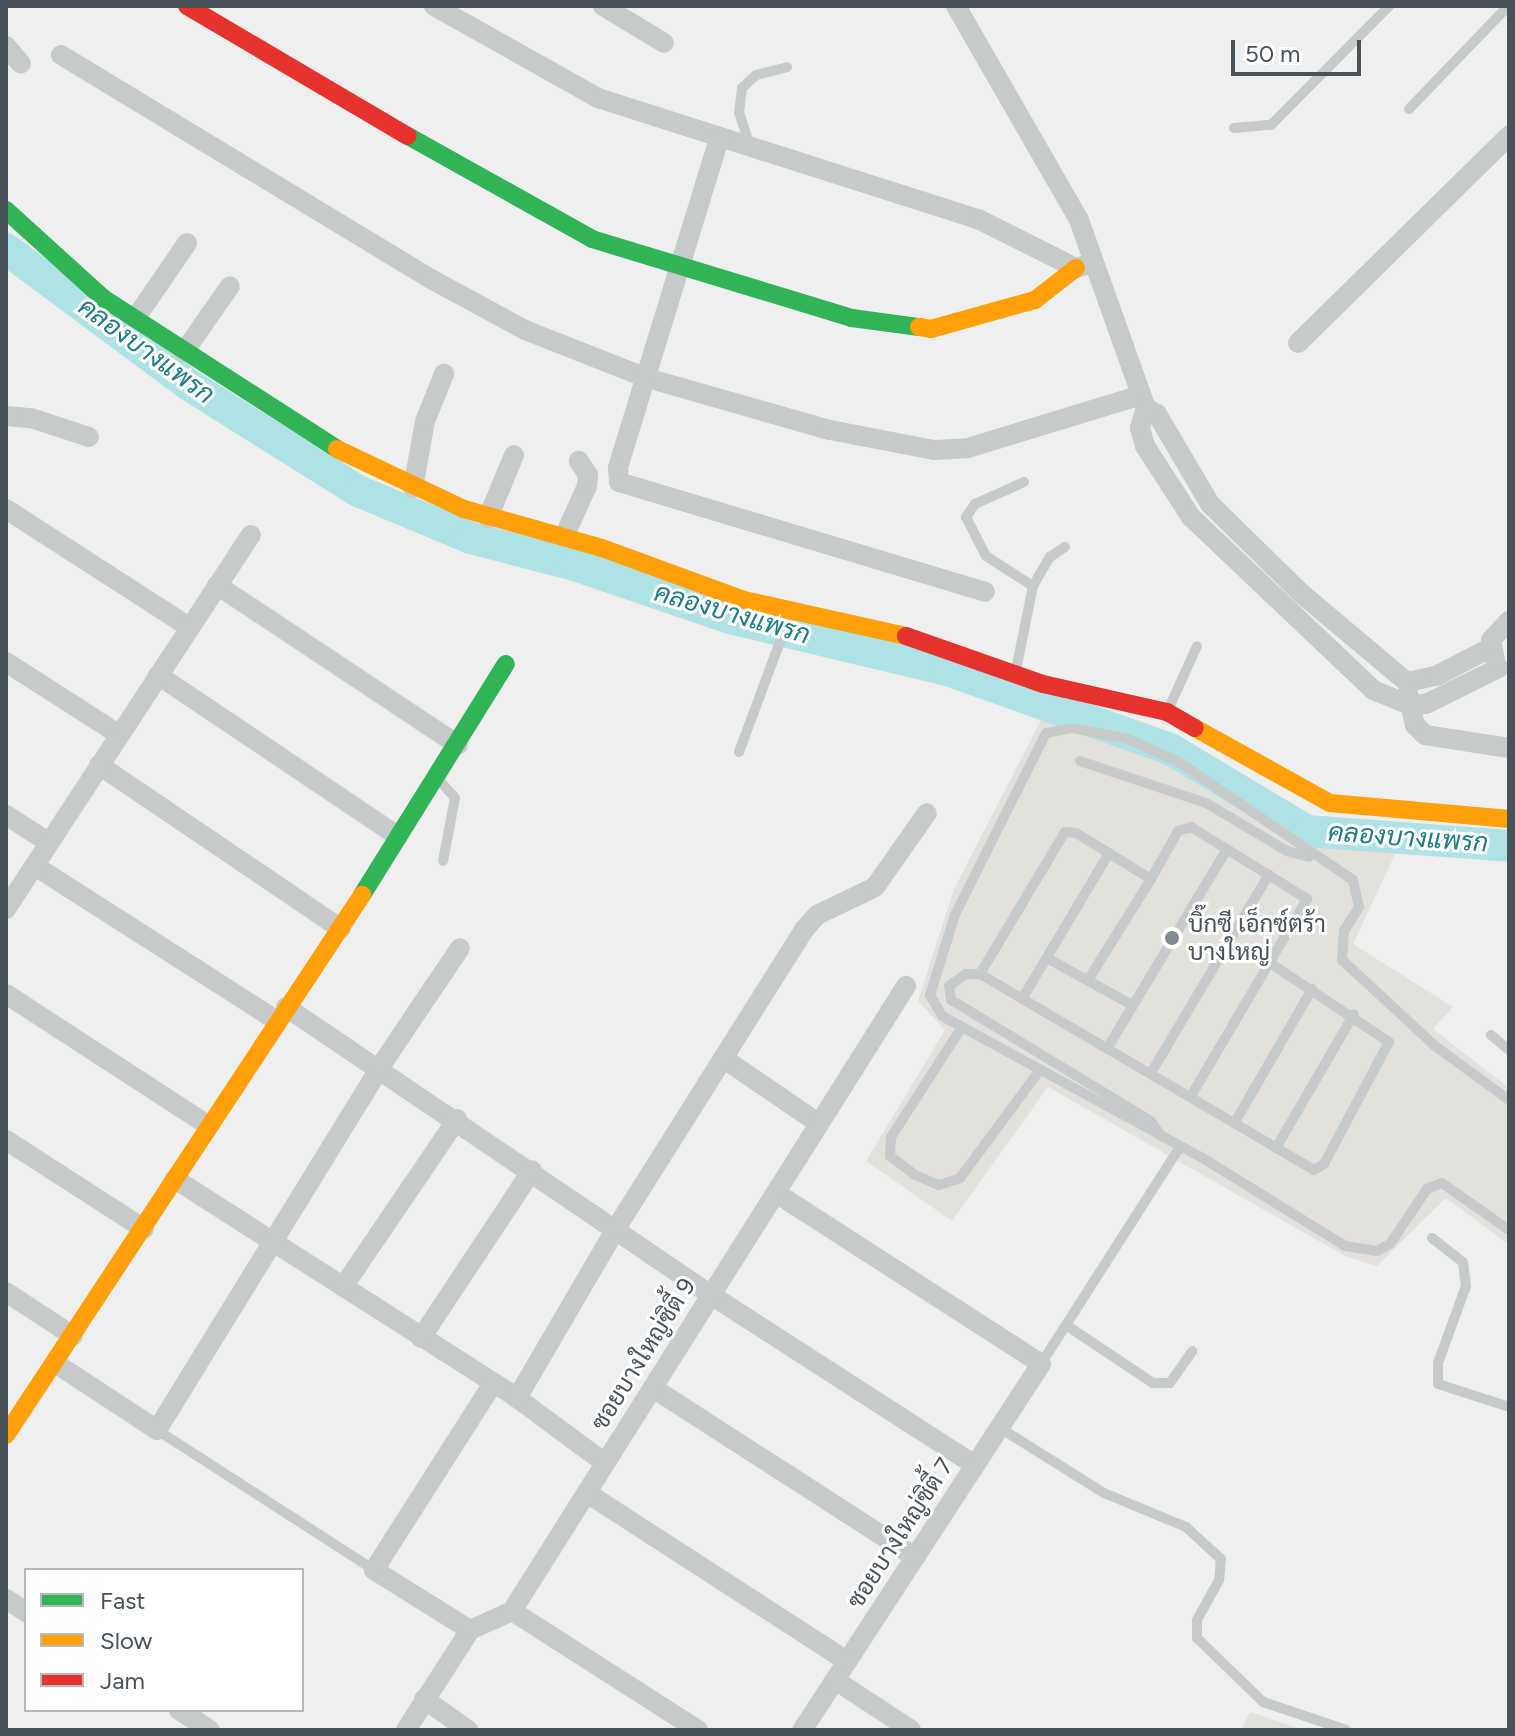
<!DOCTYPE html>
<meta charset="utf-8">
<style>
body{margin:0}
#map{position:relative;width:1515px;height:1736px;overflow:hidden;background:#efefef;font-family:Figtree,Sarabun,sans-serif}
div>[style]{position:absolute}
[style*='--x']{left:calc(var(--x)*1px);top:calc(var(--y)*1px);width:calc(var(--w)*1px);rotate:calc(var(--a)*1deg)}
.commercial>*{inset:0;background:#e3e1dc}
.river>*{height:32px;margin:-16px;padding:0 16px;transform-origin:16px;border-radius:16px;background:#aee2e5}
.lane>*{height:10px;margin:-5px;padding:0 5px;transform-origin:5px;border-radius:5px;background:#c7caca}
.street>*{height:20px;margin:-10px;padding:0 10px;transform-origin:10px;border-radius:10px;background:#c7caca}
.fast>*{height:18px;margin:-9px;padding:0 9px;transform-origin:9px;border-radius:9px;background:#30b455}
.slow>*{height:18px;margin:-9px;padding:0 9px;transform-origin:9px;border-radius:9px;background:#ff9f0a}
.jam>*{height:18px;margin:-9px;padding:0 9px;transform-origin:9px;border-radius:9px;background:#e5322d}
.dots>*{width:22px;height:22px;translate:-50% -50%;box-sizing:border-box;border:4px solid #fff;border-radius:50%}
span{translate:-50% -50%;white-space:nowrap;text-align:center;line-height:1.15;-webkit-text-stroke:6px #fff;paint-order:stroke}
.poi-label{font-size:24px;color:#485359}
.left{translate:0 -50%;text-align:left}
.street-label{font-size:24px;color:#485359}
.water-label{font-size:26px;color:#1a7e83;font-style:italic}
.frame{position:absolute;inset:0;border:8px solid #485359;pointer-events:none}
.legend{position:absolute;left:24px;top:1568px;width:280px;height:144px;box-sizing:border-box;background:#fff;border:2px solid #b6babd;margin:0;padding:10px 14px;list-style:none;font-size:24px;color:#485359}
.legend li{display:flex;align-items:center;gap:16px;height:40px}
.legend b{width:40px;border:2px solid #b6babd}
.scale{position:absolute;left:1231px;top:40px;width:130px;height:36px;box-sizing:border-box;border:4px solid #485359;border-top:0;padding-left:10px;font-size:24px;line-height:28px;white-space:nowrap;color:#485359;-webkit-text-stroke:6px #fff;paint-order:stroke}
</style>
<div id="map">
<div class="commercial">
<div style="clip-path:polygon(1041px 720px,1132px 732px,1308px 838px,1399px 846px,1353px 944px,1453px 1007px,1433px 1029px,1509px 1088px,1509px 1245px,1446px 1198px,1377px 1266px,1345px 1256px,1048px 1087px,952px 1221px,866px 1161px,945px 1030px,918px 1001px,954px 889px)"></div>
<div style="clip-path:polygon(1250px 1712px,1304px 1730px,1241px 1730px)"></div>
</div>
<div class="river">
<div style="--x:6;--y:249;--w:228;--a:36.6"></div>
<div style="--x:189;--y:385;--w:199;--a:32.1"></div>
<div style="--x:358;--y:491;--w:122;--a:22.6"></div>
<div style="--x:471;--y:538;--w:107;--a:14.6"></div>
<div style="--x:575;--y:565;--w:164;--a:18.9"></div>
<div style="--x:730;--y:618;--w:223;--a:13.5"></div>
<div style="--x:947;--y:670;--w:237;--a:19.5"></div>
<div style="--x:1170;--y:749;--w:160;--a:30.9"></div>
<div style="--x:1307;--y:831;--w:203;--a:4.2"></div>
</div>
<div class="lane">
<div style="--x:1409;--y:109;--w:143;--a:-46.1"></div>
<div style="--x:1234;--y:128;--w:37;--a:-5"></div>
<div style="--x:1271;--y:125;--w:168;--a:-45.2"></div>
<div style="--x:750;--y:146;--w:35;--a:-108"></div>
<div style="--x:739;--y:113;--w:25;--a:-83"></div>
<div style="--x:742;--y:88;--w:19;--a:-43"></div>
<div style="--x:756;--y:75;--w:32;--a:-14"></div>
<div style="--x:1024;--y:482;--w:54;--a:155.8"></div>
<div style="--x:975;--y:504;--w:16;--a:125"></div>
<div style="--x:966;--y:517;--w:44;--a:62.9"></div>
<div style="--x:986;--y:556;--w:56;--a:32.6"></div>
<div style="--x:1016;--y:670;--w:86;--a:-78.6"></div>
<div style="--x:1033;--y:586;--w:34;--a:-60"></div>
<div style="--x:1050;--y:557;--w:18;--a:-34"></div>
<div style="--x:1168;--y:710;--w:70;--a:-65.6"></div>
<div style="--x:739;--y:752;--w:149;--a:-69.6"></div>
<div style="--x:1080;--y:761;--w:133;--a:18.4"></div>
<div style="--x:1206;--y:803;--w:94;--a:30.7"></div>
<div style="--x:1287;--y:851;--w:23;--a:15"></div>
<div style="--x:438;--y:779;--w:25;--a:48"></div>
<div style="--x:455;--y:798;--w:64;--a:100.8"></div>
<div style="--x:1047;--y:958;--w:97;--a:28.9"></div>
<div style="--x:980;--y:974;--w:165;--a:-59.1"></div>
<div style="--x:1065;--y:832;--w:11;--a:5"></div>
<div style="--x:1076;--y:833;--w:88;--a:31.5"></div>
<div style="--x:1151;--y:879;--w:55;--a:-60.6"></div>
<div style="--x:1178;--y:831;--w:14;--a:-17"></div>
<div style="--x:1191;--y:827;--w:137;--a:31.8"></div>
<div style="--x:1307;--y:899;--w:229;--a:120.5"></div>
<div style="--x:1088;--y:980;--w:119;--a:-58"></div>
<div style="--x:1022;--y:999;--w:170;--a:-59.2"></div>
<div style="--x:962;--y:1027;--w:131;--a:122.8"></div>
<div style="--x:891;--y:1137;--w:19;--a:93"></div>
<div style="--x:890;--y:1156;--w:31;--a:37"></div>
<div style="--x:915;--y:1175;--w:26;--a:23"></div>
<div style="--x:939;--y:1185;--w:22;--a:-18"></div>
<div style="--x:960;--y:1178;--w:134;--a:-53.5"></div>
<div style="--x:1491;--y:1035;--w:23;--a:40"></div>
<div style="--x:1108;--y:1047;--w:231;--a:-59"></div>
<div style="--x:1151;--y:1073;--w:231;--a:-59.3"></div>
<div style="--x:1509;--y:1100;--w:92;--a:-143.9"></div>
<div style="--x:1435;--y:1046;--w:127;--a:-137.2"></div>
<div style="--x:1342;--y:960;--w:29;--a:-86"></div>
<div style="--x:1344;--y:931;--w:28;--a:-58"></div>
<div style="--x:1359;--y:907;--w:28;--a:-103"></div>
<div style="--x:1353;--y:880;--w:212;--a:-145.9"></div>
<div style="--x:1177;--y:761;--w:54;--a:-155.8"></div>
<div style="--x:1128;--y:739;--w:57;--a:-168.9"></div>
<div style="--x:1072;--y:728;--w:26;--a:169"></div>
<div style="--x:1046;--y:733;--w:203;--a:116.6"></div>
<div style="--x:955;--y:915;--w:84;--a:107.4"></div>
<div style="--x:930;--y:995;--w:24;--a:60"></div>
<div style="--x:942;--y:1016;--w:295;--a:28.6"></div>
<div style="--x:1201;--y:1157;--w:169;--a:31.7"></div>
<div style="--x:1345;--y:1246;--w:32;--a:9"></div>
<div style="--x:1377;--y:1251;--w:15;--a:-28"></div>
<div style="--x:1390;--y:1244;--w:66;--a:-56.1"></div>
<div style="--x:1427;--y:1189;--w:16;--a:-22"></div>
<div style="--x:1442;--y:1183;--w:82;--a:35"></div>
<div style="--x:1235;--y:1122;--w:154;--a:-59.9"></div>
<div style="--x:1162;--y:1137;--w:19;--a:-125"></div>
<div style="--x:1151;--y:1121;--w:234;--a:-148.8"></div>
<div style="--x:951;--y:1000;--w:14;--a:-98"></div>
<div style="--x:949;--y:986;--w:21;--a:-35"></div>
<div style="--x:966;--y:974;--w:14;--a:0"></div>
<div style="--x:980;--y:974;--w:387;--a:30.4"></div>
<div style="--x:1314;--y:1170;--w:12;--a:-31"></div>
<div style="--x:1324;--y:1164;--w:138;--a:-62"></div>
<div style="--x:1389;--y:1042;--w:139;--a:-146.4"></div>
<div style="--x:1276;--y:1148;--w:155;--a:-59.8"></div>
<div style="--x:1432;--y:1238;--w:39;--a:38"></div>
<div style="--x:1463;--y:1262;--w:24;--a:83"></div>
<div style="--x:1466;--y:1286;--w:82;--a:110"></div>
<div style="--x:1438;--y:1363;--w:21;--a:90"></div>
<div style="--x:1438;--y:1384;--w:75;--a:17.9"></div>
<div style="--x:1066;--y:1325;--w:105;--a:33.7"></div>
<div style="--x:1153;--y:1383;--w:17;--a:0"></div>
<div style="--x:1170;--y:1383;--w:39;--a:-55"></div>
<div style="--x:1041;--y:1364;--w:256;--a:-57.4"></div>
<div style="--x:1000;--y:1428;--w:123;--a:32"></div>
<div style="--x:1104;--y:1493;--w:89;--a:22.5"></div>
<div style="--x:1186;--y:1527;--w:47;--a:42.4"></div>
<div style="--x:1221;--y:1559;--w:21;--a:95"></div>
<div style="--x:1219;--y:1580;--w:46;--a:118.8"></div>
<div style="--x:1197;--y:1620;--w:18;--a:90"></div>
<div style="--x:1197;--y:1638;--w:92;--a:44.1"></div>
<div style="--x:1263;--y:1702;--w:88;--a:18.6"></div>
<div style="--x:157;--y:1430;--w:258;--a:32.8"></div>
</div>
<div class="street">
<div style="--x:434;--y:6;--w:188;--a:29.3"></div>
<div style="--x:598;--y:98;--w:399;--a:17.7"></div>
<div style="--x:978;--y:219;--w:110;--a:26.6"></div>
<div style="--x:1076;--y:268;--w:10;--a:-17"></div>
<div style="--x:603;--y:6;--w:71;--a:31.2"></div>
<div style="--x:956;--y:6;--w:247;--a:60.1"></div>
<div style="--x:1079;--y:220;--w:200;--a:70.4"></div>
<div style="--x:1146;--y:408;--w:13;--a:29"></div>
<div style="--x:1157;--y:414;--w:104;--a:59.5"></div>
<div style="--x:1210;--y:504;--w:129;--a:44.4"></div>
<div style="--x:1302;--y:594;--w:137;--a:40"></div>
<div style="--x:1407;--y:682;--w:30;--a:-12"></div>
<div style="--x:1436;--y:676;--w:61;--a:-27.4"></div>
<div style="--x:6;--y:46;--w:23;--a:50"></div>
<div style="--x:61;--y:55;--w:433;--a:31.2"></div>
<div style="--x:431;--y:279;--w:107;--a:28.5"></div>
<div style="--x:525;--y:330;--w:131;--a:21.5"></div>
<div style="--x:647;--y:378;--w:190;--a:15.9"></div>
<div style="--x:830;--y:430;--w:106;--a:10.9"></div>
<div style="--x:934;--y:450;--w:34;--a:-3"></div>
<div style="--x:968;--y:448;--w:181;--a:-17"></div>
<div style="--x:719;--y:139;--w:344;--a:107.1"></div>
<div style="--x:618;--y:468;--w:14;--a:86"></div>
<div style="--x:619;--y:482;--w:382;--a:16.7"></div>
<div style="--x:135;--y:319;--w:92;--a:-55.6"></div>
<div style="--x:1298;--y:343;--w:296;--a:-44.5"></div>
<div style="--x:184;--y:352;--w:80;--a:-55.1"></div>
<div style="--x:1146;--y:408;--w:21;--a:107"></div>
<div style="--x:1140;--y:428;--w:19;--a:74"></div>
<div style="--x:1145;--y:446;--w:85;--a:57.1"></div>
<div style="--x:1191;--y:517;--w:251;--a:43.5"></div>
<div style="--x:1373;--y:690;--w:40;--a:22"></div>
<div style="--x:1410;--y:705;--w:16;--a:-4"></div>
<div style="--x:1426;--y:704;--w:81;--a:-26.3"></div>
<div style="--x:6;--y:416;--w:25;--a:5"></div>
<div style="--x:31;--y:418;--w:61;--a:18.1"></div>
<div style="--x:413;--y:488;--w:68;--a:-79.8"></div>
<div style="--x:425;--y:421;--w:51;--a:-68"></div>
<div style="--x:6;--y:509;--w:218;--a:32.8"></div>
<div style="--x:488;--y:518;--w:68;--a:-67.6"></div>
<div style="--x:564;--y:537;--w:56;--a:-65.7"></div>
<div style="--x:587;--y:486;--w:11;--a:-85"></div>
<div style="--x:588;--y:475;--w:17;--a:-123"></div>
<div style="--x:217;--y:585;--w:289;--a:33.6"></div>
<div style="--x:1495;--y:660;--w:20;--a:-101"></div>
<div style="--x:1491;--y:640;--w:26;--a:-47"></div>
<div style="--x:6;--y:662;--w:133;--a:32.7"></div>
<div style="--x:158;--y:675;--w:289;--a:33.9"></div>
<div style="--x:1408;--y:693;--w:33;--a:78"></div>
<div style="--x:1415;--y:725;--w:14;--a:45"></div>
<div style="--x:1425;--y:735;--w:85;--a:8.8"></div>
<div style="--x:99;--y:765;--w:292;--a:34.1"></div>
<div style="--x:6;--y:815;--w:50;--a:32.7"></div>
<div style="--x:35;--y:866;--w:287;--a:32.6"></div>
<div style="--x:6;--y:909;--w:447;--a:-56.8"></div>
<div style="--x:6;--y:994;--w:242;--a:33"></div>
<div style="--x:286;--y:1007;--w:513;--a:34.12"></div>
<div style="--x:711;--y:1295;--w:314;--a:32.8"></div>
<div style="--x:723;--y:1058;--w:115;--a:34.4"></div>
<div style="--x:6;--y:1140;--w:164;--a:32.8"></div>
<div style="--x:175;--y:1179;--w:406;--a:32.6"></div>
<div style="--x:517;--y:1398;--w:109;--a:36.5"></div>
<div style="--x:776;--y:1193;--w:315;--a:32.8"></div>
<div style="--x:1041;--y:1364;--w:437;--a:123.1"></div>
<div style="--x:343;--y:1287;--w:203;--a:-55.8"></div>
<div style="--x:6;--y:1292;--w:80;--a:33.3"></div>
<div style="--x:421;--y:1338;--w:201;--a:-56.5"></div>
<div style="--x:55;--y:1363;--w:122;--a:33.3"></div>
<div style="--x:157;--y:1430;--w:426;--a:-58.4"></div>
<div style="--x:380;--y:1067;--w:143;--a:-56.1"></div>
<div style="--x:653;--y:1388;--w:312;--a:32.8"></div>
<div style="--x:517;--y:1398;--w:194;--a:-59.7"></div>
<div style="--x:615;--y:1230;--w:355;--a:-57.8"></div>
<div style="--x:804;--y:930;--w:20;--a:-49"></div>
<div style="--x:817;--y:915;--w:64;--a:-25.8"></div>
<div style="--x:875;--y:887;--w:90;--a:-54.9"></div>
<div style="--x:587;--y:1493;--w:310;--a:32.9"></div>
<div style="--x:6;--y:1599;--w:24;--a:33"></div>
<div style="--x:512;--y:1611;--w:221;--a:32.6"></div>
<div style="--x:470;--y:1630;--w:113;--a:-148"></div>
<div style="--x:374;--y:1570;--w:222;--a:-57.5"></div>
<div style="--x:835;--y:1680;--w:91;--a:33.3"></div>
<div style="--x:424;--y:1699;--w:54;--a:35.2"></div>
<div style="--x:179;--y:1710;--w:37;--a:33"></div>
<div style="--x:406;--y:1730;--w:119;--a:-57.4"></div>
<div style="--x:470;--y:1630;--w:46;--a:-24.3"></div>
<div style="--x:512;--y:1611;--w:739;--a:-57.77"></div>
</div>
<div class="fast">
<div style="--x:408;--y:136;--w:211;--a:29.2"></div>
<div style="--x:592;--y:239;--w:272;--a:16.9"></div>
<div style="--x:852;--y:318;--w:68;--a:7.7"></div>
<div style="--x:6;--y:210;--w:131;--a:42.2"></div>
<div style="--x:103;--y:298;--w:278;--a:32.8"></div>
<div style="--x:362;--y:895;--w:272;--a:-58.1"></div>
</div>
<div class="slow">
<div style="--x:919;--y:327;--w:12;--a:9"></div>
<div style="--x:931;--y:329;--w:108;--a:-15.6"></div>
<div style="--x:1035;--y:300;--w:52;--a:-38"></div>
<div style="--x:337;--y:449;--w:140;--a:25.3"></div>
<div style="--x:464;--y:509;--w:143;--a:15.8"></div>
<div style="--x:602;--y:548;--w:151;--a:20.1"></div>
<div style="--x:744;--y:600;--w:166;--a:12.5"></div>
<div style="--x:1195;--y:728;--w:154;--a:29.1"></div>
<div style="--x:1330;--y:803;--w:180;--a:5.1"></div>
<div style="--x:6;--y:1435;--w:647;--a:-56.6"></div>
</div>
<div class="jam">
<div style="--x:187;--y:6;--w:256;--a:30.5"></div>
<div style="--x:906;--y:636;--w:145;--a:19.3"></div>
<div style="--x:1043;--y:684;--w:127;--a:12.7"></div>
<div style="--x:1167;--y:712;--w:32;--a:30"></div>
</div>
<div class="dots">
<div style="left:1172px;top:938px;background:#828a8e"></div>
</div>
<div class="poi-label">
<span class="left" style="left:1188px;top:938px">บิ๊กซี เอ็กซ์ตร้า<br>บางใหญ่</span>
</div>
<div class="street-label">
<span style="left:643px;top:1354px;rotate:-58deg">ซอยบางใหญ่ซิตี้ 9</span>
<span style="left:900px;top:1533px;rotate:-57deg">ซอยบางใหญ่ซิตี้ 7</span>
</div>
<div class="water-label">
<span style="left:146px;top:351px;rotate:36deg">คลองบางแพรก</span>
<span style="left:732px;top:614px;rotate:16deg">คลองบางแพรก</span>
<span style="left:1408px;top:838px;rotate:4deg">คลองบางแพรก</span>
</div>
<div class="frame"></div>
<ul class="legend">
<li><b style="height:10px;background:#30b455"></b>Fast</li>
<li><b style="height:10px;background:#ff9f0a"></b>Slow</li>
<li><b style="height:10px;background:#e5322d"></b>Jam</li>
</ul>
<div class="scale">50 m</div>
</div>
